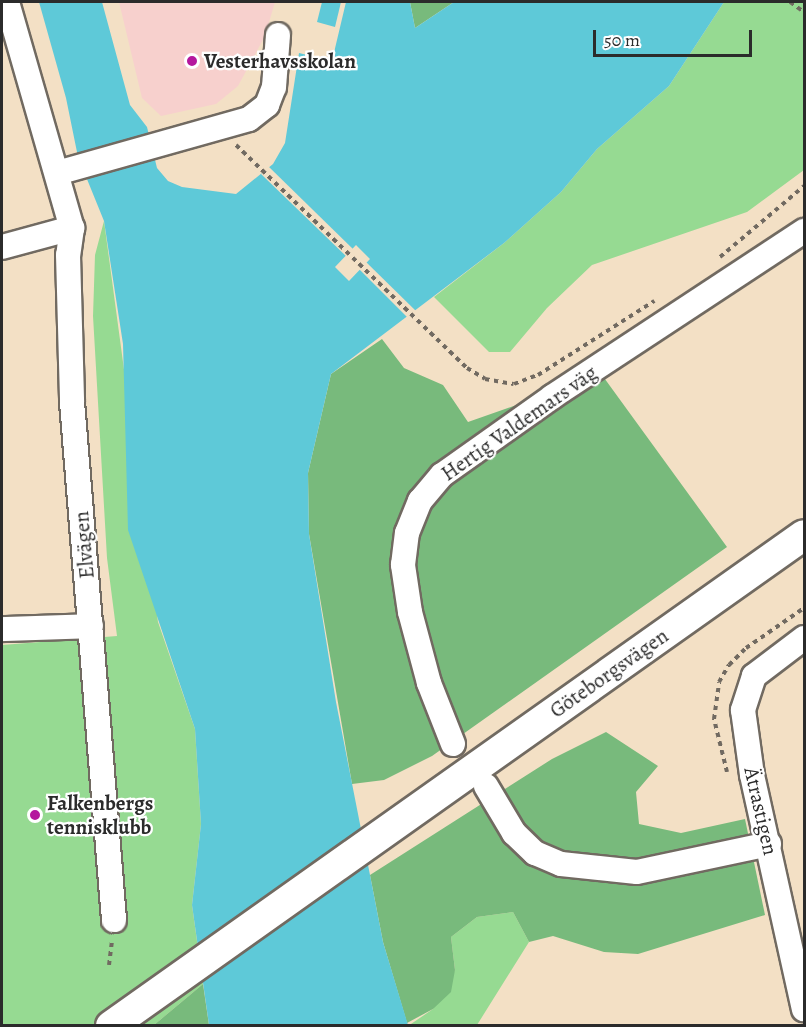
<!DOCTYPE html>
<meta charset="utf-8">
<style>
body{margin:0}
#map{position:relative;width:806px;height:1027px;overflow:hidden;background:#f3e0c5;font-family:Alegreya,serif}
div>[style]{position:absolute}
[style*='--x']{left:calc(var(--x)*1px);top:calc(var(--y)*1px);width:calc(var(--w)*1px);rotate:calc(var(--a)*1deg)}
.built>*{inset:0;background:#f7d0cd}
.green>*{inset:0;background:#96da92}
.forest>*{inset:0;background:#78ba7c}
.water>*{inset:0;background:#5ec9d8}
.pier>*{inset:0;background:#f3e0c5}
.path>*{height:4px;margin-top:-2px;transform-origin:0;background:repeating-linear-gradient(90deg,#716a61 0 4.5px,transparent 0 9px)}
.roads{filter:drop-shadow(2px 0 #716a61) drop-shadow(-2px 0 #716a61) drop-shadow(0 2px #716a61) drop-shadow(0 -2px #716a61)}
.minor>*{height:24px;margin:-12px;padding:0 12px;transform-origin:12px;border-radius:12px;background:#fff}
.major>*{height:30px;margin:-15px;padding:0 15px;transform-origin:15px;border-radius:15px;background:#fff}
.dots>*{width:16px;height:16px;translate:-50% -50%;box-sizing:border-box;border:3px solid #fff;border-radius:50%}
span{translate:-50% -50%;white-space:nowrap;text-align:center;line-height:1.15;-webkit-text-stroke:4.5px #fff;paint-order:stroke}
.poi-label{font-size:21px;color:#2b2b2b;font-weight:700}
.left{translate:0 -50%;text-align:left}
.street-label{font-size:21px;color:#2b2b2b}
.frame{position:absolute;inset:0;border:3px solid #2b2b2b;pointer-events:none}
.scale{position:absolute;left:593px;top:30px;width:159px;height:27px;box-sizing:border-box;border:3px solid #2b2b2b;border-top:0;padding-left:8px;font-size:18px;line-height:21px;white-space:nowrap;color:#2b2b2b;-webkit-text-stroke:4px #fff;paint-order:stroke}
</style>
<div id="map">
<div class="built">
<div style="clip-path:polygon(119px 2px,275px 2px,265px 36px,238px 86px,216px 104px,161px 116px,142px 98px)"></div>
</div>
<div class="green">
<div style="clip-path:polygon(724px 2px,804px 2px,804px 170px,747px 212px,592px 265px,547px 308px,510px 352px,489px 352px,434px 297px,504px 243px,561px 192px,597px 149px,669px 86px)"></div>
<div style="clip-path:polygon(104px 221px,158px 622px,195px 729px,201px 824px,192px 905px,203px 984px,154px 1025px,2px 1026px,2px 645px,117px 636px,107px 558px,93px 316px,95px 255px)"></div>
<div style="clip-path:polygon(513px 912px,529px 942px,477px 1025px,408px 1026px,433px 1009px,455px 970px,451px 937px,477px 917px)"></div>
</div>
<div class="forest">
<div style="clip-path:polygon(410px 2px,454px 2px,415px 28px)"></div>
<div style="clip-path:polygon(382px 339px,404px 368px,443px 385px,468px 422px,602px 375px,727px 547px,432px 756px,384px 780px,352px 784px,309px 534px,308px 473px,331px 374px)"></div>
<div style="clip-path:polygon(606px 732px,658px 766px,636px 792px,639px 824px,681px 833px,745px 819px,765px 915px,638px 954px,604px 952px,553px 936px,529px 942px,513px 912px,477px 917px,451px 937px,455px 970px,451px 992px,433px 1009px,407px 1023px,383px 942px,370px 875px,552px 759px)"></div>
<div style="clip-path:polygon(203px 984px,209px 1025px,154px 1025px)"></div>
</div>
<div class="water">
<div style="clip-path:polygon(evenodd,39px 2px,102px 2px,130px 105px,147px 127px,157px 168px,168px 181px,182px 187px,236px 194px,273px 164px,285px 143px,299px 53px,332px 61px,346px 2px,410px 2px,415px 28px,454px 2px,724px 2px,669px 86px,597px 149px,561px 192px,504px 243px,331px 374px,308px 473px,309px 534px,336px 702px,370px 875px,383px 942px,408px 1025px,209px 1025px,192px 905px,201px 824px,195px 729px,128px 530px,123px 344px,104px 221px,78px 157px,66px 98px,39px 2px,356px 245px,370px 259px,349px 281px,335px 267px,356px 245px)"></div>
<div style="clip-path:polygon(322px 2px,341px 2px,335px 27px,317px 22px)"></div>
</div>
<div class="pier">
<div style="clip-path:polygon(268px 166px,355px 251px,348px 258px,261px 174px)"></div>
<div style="clip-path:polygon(365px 261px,418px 313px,410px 320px,358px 268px)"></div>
</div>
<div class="path">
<div style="--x:790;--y:2;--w:17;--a:36"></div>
<div style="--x:236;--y:145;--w:321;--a:44"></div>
<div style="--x:467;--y:368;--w:21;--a:31"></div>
<div style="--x:485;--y:379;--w:29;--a:10"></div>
<div style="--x:514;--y:384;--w:26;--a:-21"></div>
<div style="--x:538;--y:375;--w:138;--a:-32.5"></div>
<div style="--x:720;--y:257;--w:110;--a:-40.2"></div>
<div style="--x:727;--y:772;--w:55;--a:-103.8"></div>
<div style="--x:714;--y:719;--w:37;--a:-82"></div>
<div style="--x:719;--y:682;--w:20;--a:-60"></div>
<div style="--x:729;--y:665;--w:24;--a:-45"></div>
<div style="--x:746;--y:648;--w:70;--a:-34.6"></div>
<div style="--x:109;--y:965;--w:26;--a:-83"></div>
</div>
<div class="roads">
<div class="minor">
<div style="--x:7;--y:2;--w:235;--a:74"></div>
<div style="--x:72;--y:228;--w:27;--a:98"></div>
<div style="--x:68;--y:255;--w:147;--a:88.4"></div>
<div style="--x:72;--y:402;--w:520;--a:85.36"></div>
<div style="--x:57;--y:173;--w:199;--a:-15.7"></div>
<div style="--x:249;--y:119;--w:23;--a:-38"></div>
<div style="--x:267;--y:105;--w:19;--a:-69"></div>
<div style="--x:274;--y:87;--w:52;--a:-85.6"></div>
<div style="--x:2;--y:247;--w:73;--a:-15.2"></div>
<div style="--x:2;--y:629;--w:89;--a:-1.9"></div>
<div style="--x:804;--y:638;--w:63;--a:142.8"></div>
<div style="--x:754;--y:676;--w:36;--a:108"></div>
<div style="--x:743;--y:710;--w:66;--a:82.1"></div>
<div style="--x:752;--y:775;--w:240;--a:77.5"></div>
<div style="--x:453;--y:744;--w:66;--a:-111.5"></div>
<div style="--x:429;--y:683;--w:73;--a:-105"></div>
<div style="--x:410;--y:612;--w:48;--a:-98.5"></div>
<div style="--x:403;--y:565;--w:32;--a:-83"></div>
<div style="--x:407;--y:533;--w:35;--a:-68"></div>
<div style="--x:420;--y:501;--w:34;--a:-50"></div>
<div style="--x:442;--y:475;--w:135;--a:-35.3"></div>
<div style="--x:552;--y:397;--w:302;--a:-33.4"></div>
<div style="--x:486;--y:786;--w:55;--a:59.2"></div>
<div style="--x:514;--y:833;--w:29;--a:44"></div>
<div style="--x:535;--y:853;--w:28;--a:23"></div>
<div style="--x:561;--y:864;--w:76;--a:6"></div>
<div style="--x:637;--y:872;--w:135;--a:-12"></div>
</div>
<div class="major">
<div style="--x:111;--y:1026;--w:849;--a:-35.32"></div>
</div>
</div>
<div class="dots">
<div style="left:192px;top:61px;background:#b5179e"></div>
<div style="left:35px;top:815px;background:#b5179e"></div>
</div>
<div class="poi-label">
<span class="left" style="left:204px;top:61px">Vesterhavsskolan</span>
<span class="left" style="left:47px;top:815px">Falkenbergs<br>tennisklubb</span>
</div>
<div class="street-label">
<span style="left:519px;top:423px;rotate:-35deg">Hertig Valdemars väg</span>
<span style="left:84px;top:545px;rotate:-95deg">Elvägen</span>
<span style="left:609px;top:673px;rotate:-35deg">Göteborgsvägen</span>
<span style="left:761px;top:811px;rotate:77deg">Ätrastigen</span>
</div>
<div class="frame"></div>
<div class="scale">50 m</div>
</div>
